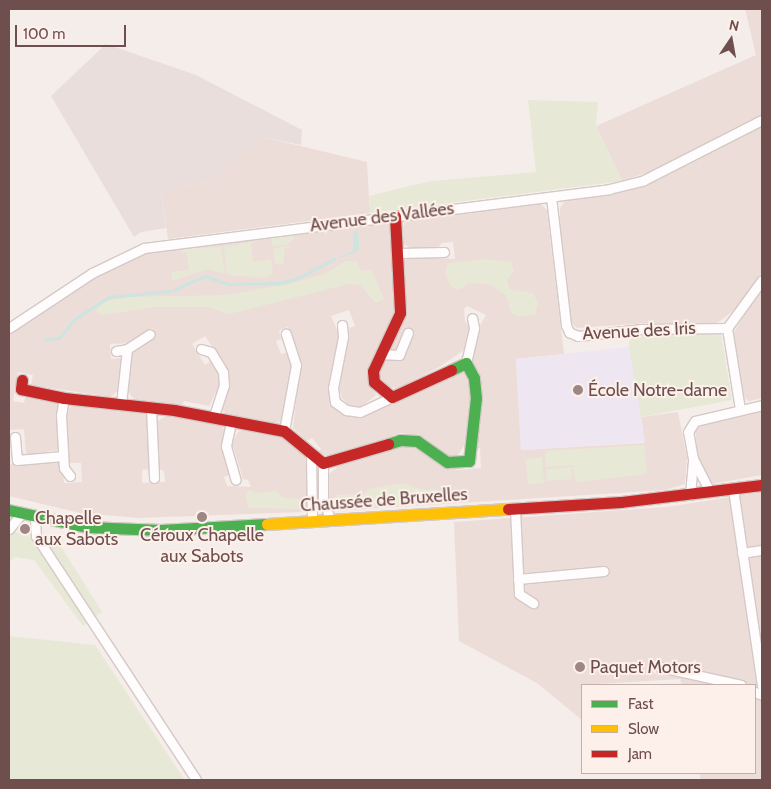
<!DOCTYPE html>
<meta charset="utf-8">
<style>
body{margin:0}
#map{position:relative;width:771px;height:789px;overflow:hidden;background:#f5edea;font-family:Cabin,sans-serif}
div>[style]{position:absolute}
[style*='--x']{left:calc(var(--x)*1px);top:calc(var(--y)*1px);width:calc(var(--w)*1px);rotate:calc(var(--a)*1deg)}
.residential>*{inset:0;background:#edddd8}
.industrial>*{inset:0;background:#e9dedc}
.education>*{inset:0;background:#eee6f1}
.green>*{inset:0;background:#e7e9d6}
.water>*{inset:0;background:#cce5e0}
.stream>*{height:2.5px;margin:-1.25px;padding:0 1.25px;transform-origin:1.25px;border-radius:1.25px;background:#cce5e0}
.roads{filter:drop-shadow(1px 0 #d4c9c6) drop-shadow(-1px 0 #d4c9c6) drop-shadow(0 1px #d4c9c6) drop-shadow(0 -1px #d4c9c6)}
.street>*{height:9px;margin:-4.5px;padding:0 4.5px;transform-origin:4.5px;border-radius:4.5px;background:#fefcfc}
.fast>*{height:11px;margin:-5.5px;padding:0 5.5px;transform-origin:5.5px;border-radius:5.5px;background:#4caf50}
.slow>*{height:11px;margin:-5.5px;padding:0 5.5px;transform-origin:5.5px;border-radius:5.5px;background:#ffc107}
.jam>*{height:11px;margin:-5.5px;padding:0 5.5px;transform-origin:5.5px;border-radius:5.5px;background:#c62828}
.dots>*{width:14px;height:14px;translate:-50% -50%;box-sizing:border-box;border:2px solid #fdf0ea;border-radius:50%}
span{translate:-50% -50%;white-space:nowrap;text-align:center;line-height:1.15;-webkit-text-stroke:4px #fdf0ea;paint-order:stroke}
.street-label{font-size:18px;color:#6f4f4d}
.poi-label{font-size:18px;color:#6f4f4d}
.left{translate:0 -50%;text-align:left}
.frame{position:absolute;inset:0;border:10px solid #6f4f4d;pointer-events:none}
.legend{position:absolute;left:581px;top:684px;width:175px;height:90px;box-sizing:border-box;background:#fdf0ea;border:1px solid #c4b0ab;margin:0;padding:6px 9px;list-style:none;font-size:15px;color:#6f4f4d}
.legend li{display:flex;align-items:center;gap:10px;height:25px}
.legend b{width:25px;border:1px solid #c4b0ab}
.north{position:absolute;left:706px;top:15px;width:50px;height:50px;-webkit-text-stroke:4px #fdf0ea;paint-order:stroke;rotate:12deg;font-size:14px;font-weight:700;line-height:20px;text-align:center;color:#6f4f4d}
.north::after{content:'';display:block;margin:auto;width:18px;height:22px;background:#6f4f4d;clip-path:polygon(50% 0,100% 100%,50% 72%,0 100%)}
.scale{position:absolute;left:15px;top:25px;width:111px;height:22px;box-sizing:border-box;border:2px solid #6f4f4d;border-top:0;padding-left:6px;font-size:15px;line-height:18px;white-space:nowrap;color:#6f4f4d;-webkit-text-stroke:4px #fdf0ea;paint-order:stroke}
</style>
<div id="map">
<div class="residential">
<div style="clip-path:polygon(745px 9px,762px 9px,762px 115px,649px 172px,622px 181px,596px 126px,756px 55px)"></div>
<div style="clip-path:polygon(762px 124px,762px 272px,737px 308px,717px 323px,647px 323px,577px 328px,571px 322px,560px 224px,560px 208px,567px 198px,624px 189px)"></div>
<div style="clip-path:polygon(263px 137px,367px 162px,370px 213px,168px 239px,161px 189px,208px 182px)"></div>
<div style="clip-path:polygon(540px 202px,547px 211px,564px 354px,516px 359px,521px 450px,644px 443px,641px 417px,678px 412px,687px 458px,685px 484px,665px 490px,333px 511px,327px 490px,329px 474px,340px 465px,378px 450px,401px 444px,416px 446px,457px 470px,481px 468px,480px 448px,474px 449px,472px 361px,478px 329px,486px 315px,467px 306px,464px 309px,465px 321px,469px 326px,464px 350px,441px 366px,397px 389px,383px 384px,379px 374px,404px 313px,404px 261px,409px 257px,455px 259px,453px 242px,442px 243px,437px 249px,413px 250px,404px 244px,401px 233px,406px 218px)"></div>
<div style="clip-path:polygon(390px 219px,397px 311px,370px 384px,376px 395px,361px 407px,349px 405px,342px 398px,338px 385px,350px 328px,355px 326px,349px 310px,331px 316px,340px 337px,331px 399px,335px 408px,345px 414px,360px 416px,453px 372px,462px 372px,472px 379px,465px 444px,457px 456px,450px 457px,421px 436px,400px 433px,334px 457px,317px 453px,321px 449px,312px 438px,307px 441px,293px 428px,300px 364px,288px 327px,279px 330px,281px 339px,276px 341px,281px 354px,288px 352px,293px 367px,285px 413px,281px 421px,273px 424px,229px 416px,223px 411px,221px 402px,229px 380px,228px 370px,205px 336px,192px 344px,205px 365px,213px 360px,221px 373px,219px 386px,209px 406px,184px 401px,182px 407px,138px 401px,131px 396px,128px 388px,131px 355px,134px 349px,156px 334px,152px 328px,130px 343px,110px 344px,111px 359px,123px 358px,120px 388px,111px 397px,31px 385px,33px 375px,18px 372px,13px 401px,24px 403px,26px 394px,53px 399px,58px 404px,58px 450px,26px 455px,24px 429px,9px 430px,9px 333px,114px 264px,146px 251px)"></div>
<div style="clip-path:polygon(762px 285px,762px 398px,749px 401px,744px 397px,733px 334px)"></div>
<div style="clip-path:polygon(80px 404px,145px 413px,148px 419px,150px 469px,142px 470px,142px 483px,165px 482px,164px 471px,159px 469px,157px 422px,168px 414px,218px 424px,224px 429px,231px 474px,224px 477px,227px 486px,251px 487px,248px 480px,243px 479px,232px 443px,238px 432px,246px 428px,288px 436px,309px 458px,310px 503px,304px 512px,139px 518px,80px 513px,9px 496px,9px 440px,10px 464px,54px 460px,62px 465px,64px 483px,82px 482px,81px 463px,69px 463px,67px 413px,71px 406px)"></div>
<div style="clip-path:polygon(762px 409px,762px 475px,711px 484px,698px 459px,695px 428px,703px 422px)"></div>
<div style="clip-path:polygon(762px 492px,762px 780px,701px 780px,699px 773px,755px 773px,755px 685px,682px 685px,680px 679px,582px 685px,582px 720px,537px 683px,459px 641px,454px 522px,667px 507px)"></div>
</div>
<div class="industrial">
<div style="clip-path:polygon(106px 44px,196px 75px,302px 130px,301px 145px,263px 137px,208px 182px,161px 189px,166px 228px,141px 232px,134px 237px,51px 96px)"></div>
</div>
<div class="education">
<div style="clip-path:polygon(629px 347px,635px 369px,645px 442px,521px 450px,516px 359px)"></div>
</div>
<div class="green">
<div style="clip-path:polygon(528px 100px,598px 102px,596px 126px,622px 181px,370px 213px,369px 196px,405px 187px,431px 181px,536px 172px)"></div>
<div style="clip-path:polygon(294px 235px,294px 239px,286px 245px,272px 246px,271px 238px)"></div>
<div style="clip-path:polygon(256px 241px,251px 244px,253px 262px,271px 259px,273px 274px,265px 278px,227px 275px,224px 247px)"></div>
<div style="clip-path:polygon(286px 246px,292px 248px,285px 248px,283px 265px,275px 263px,273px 249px)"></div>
<div style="clip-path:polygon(221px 247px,225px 274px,208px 269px,172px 281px,171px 272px,189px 270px,186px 252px,181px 253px,181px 249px)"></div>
<div style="clip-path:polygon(486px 259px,511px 262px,514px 271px,507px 280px,509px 289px,533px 293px,538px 303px,535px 315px,518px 316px,511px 313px,506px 295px,489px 284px,468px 283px,459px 290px,450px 286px,445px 274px,448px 263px)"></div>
<div style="clip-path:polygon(346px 261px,357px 261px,361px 271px,372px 270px,384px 299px,376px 303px,360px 285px,348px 284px,229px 314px,208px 307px,155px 307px,102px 315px,96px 312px,102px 302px,129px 297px,225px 295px,289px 284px,325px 274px)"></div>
<div style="clip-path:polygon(721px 334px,732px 400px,641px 417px,629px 347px,630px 335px)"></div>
<div style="clip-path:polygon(644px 445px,647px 474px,575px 482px,573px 465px,545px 467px,546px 451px)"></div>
<div style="clip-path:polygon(542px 457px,544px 483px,528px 484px,526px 459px)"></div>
<div style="clip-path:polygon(571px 467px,572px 479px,547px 481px,546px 469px)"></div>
<div style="clip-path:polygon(403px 483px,424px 490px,438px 489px,442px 501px,396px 506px,391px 502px,340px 510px,333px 505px,336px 495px,365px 494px,368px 489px)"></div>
<div style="clip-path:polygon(249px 490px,257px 493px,276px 491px,282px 497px,298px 499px,300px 503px,298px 509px,248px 508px,245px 495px)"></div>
<div style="clip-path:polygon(9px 531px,57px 540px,102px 612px,83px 626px,34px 560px,15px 557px,9px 562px)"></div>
<div style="clip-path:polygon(9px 636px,95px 645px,185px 780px,9px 780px)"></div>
</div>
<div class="water">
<div style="clip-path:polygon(353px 231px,358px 231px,359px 248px,355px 253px,334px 259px,353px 251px)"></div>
</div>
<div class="stream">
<div style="--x:174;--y:290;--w:34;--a:-24"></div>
<div style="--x:205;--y:276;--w:24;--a:19"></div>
<div style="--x:228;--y:284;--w:52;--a:-1.1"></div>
<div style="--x:280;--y:283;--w:16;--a:-14"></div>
<div style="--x:296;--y:279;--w:43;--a:-27.8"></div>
<div style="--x:45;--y:339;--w:14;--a:-4"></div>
<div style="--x:59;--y:338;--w:25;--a:-50"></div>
<div style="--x:75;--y:319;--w:40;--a:-32.9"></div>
<div style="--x:109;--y:297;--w:61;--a:-5.6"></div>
</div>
<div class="roads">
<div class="street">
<div style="--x:551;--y:197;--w:129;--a:83.3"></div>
<div style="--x:566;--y:325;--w:8;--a:67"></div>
<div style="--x:569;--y:332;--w:10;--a:24"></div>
<div style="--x:578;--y:336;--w:64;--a:-6.2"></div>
<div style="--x:642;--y:329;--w:85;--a:-0.7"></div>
<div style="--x:727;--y:328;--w:59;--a:-53.9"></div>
<div style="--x:399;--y:253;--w:45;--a:-1.3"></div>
<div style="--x:342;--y:325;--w:12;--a:85"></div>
<div style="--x:343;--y:337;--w:52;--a:101.1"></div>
<div style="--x:333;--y:388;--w:14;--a:82"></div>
<div style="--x:335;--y:402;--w:14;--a:36"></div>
<div style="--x:346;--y:410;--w:14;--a:8"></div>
<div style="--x:360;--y:412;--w:35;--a:-25"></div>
<div style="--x:9;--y:328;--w:100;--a:-33.5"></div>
<div style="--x:92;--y:273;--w:58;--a:-25.7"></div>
<div style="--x:144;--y:248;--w:469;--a:-7.2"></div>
<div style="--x:609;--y:189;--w:36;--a:-14"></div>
<div style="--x:644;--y:180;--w:132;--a:-27"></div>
<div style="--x:727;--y:328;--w:82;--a:80.9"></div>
<div style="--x:201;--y:349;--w:10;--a:17"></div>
<div style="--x:211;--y:352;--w:23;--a:59"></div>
<div style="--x:223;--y:372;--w:13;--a:86"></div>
<div style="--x:224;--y:385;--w:35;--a:108"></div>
<div style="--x:116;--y:351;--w:11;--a:-10"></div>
<div style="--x:381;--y:354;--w:18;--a:3"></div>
<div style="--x:399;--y:355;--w:24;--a:-68"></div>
<div style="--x:466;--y:363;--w:36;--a:-77"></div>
<div style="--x:474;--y:328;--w:10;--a:-101"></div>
<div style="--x:64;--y:398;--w:17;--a:100"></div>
<div style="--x:61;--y:415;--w:53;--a:86.8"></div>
<div style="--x:64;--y:468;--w:10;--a:53"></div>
<div style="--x:121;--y:404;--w:55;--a:-83.8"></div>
<div style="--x:127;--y:349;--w:27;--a:-33"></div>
<div style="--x:151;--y:408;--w:70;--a:87.5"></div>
<div style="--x:231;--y:422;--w:25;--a:102"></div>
<div style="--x:226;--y:446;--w:35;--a:74"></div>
<div style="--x:284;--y:431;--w:67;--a:-79.7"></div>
<div style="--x:296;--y:365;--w:33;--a:-108"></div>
<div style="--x:15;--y:437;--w:23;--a:85"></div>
<div style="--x:17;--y:460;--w:46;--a:-5"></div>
<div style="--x:311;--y:455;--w:67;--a:89.1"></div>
<div style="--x:323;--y:463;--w:35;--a:90"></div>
<div style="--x:323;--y:498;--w:23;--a:72"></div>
<div style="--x:733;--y:489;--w:199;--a:81.6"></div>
<div style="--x:710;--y:492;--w:37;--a:-117"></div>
<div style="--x:693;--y:459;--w:27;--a:-100"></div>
<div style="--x:688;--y:432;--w:13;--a:-58"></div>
<div style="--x:695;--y:421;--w:69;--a:-13.4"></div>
<div style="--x:690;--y:495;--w:36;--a:-85"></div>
<div style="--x:515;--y:509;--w:85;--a:87.3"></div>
<div style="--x:519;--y:594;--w:17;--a:33"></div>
<div style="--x:35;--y:518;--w:18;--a:87"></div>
<div style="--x:36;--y:536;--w:292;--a:56.7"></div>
<div style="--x:9;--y:529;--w:19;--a:-51"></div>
<div style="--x:742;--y:553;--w:20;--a:-9"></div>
<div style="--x:518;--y:579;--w:86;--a:-5.3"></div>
<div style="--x:660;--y:667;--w:83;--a:12.5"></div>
<div style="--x:755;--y:692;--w:8;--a:23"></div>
</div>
<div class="fast">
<div style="--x:388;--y:444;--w:13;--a:-18"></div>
<div style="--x:400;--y:440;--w:17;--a:3"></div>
<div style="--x:417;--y:441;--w:37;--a:35"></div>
<div style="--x:447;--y:462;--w:22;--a:-3"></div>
<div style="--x:469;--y:461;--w:63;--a:-83.7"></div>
<div style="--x:476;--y:398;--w:20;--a:-96"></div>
<div style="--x:474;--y:378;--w:17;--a:-118"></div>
<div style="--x:466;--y:363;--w:17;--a:155"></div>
<div style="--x:9;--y:510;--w:80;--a:12.3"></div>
<div style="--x:87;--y:527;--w:74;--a:2.3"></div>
<div style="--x:161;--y:530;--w:106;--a:-3.2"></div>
</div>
<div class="slow">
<div style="--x:267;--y:524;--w:241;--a:-3.6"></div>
</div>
<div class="jam">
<div style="--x:395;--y:216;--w:97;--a:87"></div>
<div style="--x:400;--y:313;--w:64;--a:115"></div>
<div style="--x:373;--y:371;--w:11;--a:85"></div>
<div style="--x:374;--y:382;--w:23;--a:40"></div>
<div style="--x:392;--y:397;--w:65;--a:-24.6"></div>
<div style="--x:22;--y:380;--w:9;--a:96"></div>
<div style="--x:21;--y:389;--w:44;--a:11.8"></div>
<div style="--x:64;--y:398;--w:111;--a:6.2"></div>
<div style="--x:174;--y:410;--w:112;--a:10.8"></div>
<div style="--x:284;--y:431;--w:50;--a:39.4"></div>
<div style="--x:323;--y:463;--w:68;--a:-16.3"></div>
<div style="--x:508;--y:509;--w:113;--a:-3.5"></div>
<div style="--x:621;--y:502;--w:142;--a:-6.9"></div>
</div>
</div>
<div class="dots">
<div style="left:578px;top:390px;background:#9e8684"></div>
<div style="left:202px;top:517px;background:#9e8684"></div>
<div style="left:25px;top:529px;background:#9e8684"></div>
<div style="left:580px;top:667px;background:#9e8684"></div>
</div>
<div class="street-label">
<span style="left:382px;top:217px;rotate:-7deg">Avenue des Vallées</span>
<span style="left:639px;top:331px;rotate:-3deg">Avenue des Iris</span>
<span style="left:384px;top:500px;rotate:-4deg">Chaussée de Bruxelles</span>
</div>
<div class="poi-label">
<span class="left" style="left:588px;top:390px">École Notre-dame</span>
<span class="left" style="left:35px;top:529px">Chapelle<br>aux Sabots</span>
<span style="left:202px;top:546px">Céroux Chapelle<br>aux Sabots</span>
<span class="left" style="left:590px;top:667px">Paquet Motors</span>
</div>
<div class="frame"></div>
<ul class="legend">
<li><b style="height:6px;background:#4caf50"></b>Fast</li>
<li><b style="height:6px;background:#ffc107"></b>Slow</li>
<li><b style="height:6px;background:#c62828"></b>Jam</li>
</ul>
<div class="north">N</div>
<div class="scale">100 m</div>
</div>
